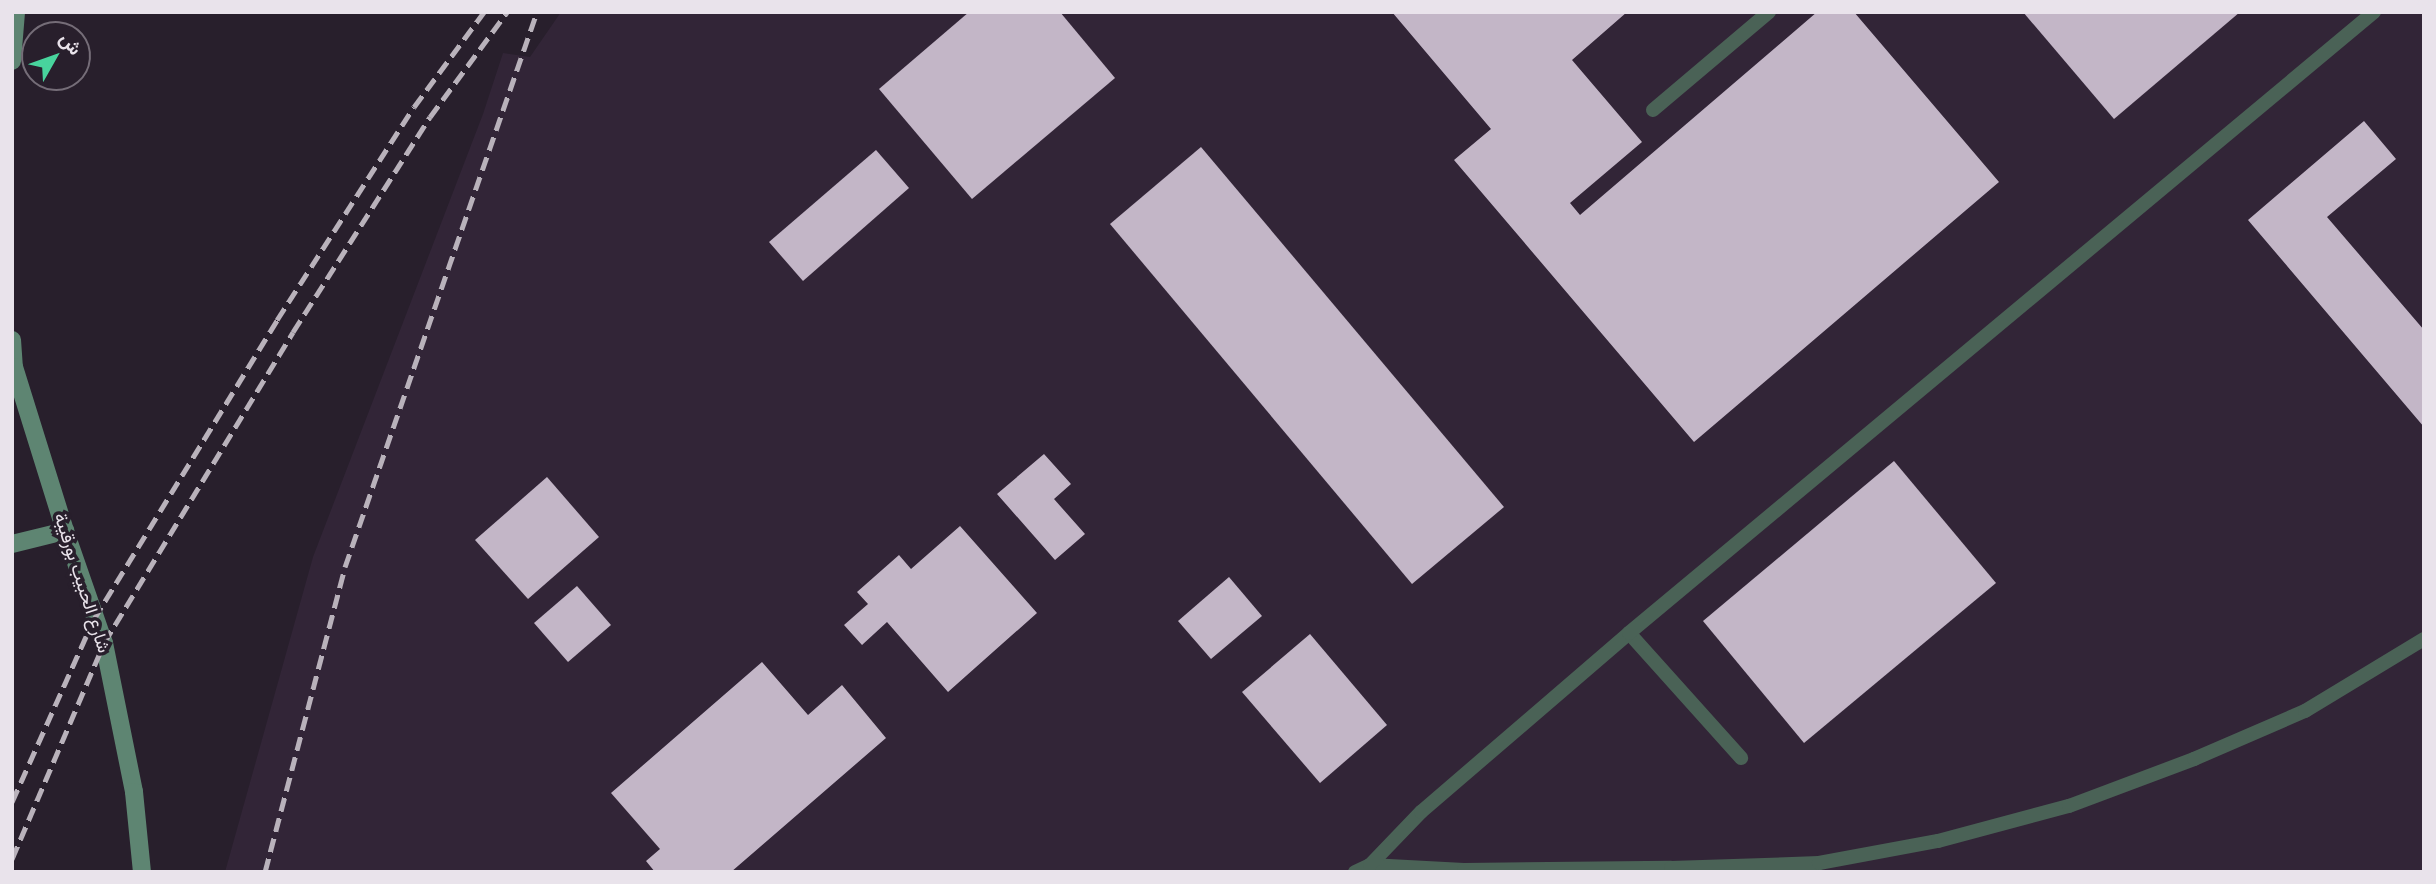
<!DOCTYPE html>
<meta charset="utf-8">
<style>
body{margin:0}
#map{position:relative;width:2436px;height:884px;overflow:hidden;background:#281f2c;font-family:Helvetica,Vazirmatn,sans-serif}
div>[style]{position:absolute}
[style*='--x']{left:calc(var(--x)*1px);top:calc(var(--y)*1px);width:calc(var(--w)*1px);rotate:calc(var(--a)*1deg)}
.built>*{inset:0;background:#322537}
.building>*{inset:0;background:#c3b6c7}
.service>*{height:14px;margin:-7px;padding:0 7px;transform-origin:7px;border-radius:7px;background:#4a6256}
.secondary>*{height:18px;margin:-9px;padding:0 9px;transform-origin:9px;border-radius:9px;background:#5e8572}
.rail>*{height:5px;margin-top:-2.5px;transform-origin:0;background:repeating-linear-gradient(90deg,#b9b2bb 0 14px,transparent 0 21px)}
span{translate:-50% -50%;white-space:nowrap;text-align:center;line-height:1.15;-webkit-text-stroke:7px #281f2c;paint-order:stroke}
.street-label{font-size:18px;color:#e9e3eb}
.frame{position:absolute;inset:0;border:14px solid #e9e3eb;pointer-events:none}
.north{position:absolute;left:21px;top:21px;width:70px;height:70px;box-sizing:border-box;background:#281f2c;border:2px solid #756d78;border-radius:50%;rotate:50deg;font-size:19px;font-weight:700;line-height:28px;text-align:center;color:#e9e3eb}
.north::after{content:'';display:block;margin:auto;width:24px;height:32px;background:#48d49d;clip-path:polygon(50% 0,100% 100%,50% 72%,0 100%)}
</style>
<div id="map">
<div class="built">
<div style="clip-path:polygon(561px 12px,2424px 12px,2424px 872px,225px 872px,313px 557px,483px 114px,503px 53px,530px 57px)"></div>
</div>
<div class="building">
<div style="clip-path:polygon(969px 12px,1060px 12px,1115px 78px,972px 199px,879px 89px)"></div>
<div style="clip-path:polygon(1392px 12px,1627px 12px,1572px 60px,1642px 142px,1570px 203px,1580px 215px,1817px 12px,1854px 12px,1999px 182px,1694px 442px,1454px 160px,1491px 129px)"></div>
<div style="clip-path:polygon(2023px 12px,2240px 12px,2114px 119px)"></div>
<div style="clip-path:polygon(2364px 121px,2396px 159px,2327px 217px,2424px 330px,2424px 427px,2248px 220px)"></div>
<div style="clip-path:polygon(1201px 147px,1504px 507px,1412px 584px,1110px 224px)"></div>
<div style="clip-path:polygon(876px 150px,909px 188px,803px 281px,769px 242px)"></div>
<div style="clip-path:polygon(1044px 454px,1071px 484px,1054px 499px,1085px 534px,1055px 560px,997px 494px)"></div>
<div style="clip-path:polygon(1894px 461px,1996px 583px,1804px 743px,1703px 621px)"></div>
<div style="clip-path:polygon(547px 477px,599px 537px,528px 599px,475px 540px)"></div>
<div style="clip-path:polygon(960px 526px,1037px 613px,948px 692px,887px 622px,862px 645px,844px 625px,868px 604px,857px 592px,899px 555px,911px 569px)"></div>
<div style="clip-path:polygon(1229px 577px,1262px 616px,1211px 659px,1178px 621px)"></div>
<div style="clip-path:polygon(577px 586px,611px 625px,568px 662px,534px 623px)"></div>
<div style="clip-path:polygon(1310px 634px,1387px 725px,1320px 783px,1242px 692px)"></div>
<div style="clip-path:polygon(762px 662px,808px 715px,842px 685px,886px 738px,731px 872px,655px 872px,646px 861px,660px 849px,611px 793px)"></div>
</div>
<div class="service">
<div style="--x:1653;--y:110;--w:152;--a:-40.2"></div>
<div style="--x:1629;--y:633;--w:168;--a:48.1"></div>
<div style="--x:1370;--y:865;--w:94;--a:3"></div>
<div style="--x:1464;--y:870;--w:207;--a:-0.6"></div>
<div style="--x:1671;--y:868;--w:148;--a:-1.9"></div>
<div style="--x:1819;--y:863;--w:121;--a:-10.5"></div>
<div style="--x:1938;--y:841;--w:136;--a:-15"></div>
<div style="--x:2069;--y:806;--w:134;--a:-20.6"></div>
<div style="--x:2194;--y:759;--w:121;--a:-23.4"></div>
<div style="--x:2305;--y:711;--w:139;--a:-31.2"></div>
<div style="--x:1355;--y:872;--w:17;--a:-25"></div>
<div style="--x:1370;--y:865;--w:74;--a:-46.1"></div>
<div style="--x:1421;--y:812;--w:274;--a:-40.7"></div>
<div style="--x:1629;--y:633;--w:970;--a:-39.81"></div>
</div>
<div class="secondary">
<div style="--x:12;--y:61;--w:49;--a:-85.3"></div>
<div style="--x:12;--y:340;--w:27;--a:86"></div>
<div style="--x:14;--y:367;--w:172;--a:72.7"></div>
<div style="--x:65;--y:531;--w:119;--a:70.8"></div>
<div style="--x:104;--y:643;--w:152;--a:78.6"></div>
<div style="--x:134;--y:792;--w:80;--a:84.3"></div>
<div style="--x:12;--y:544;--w:55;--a:-13.8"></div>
</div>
<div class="rail">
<div style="--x:12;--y:802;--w:201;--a:-65.9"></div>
<div style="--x:94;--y:619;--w:351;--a:-58.5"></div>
<div style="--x:277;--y:320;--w:253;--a:-57.3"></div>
<div style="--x:414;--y:107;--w:118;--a:-53.6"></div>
<div style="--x:12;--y:859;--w:235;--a:-66.9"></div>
<div style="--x:104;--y:643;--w:364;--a:-58.7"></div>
<div style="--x:293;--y:332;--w:255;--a:-57.5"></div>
<div style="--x:430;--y:117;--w:130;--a:-53.7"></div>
<div style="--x:265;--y:872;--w:315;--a:-75.3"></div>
<div style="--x:345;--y:567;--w:587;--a:-70.92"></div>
</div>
<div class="street-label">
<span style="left:82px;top:583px;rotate:72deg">شارع الحبيب بورقيبة</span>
</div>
<div class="frame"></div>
<div class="north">ش</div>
</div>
